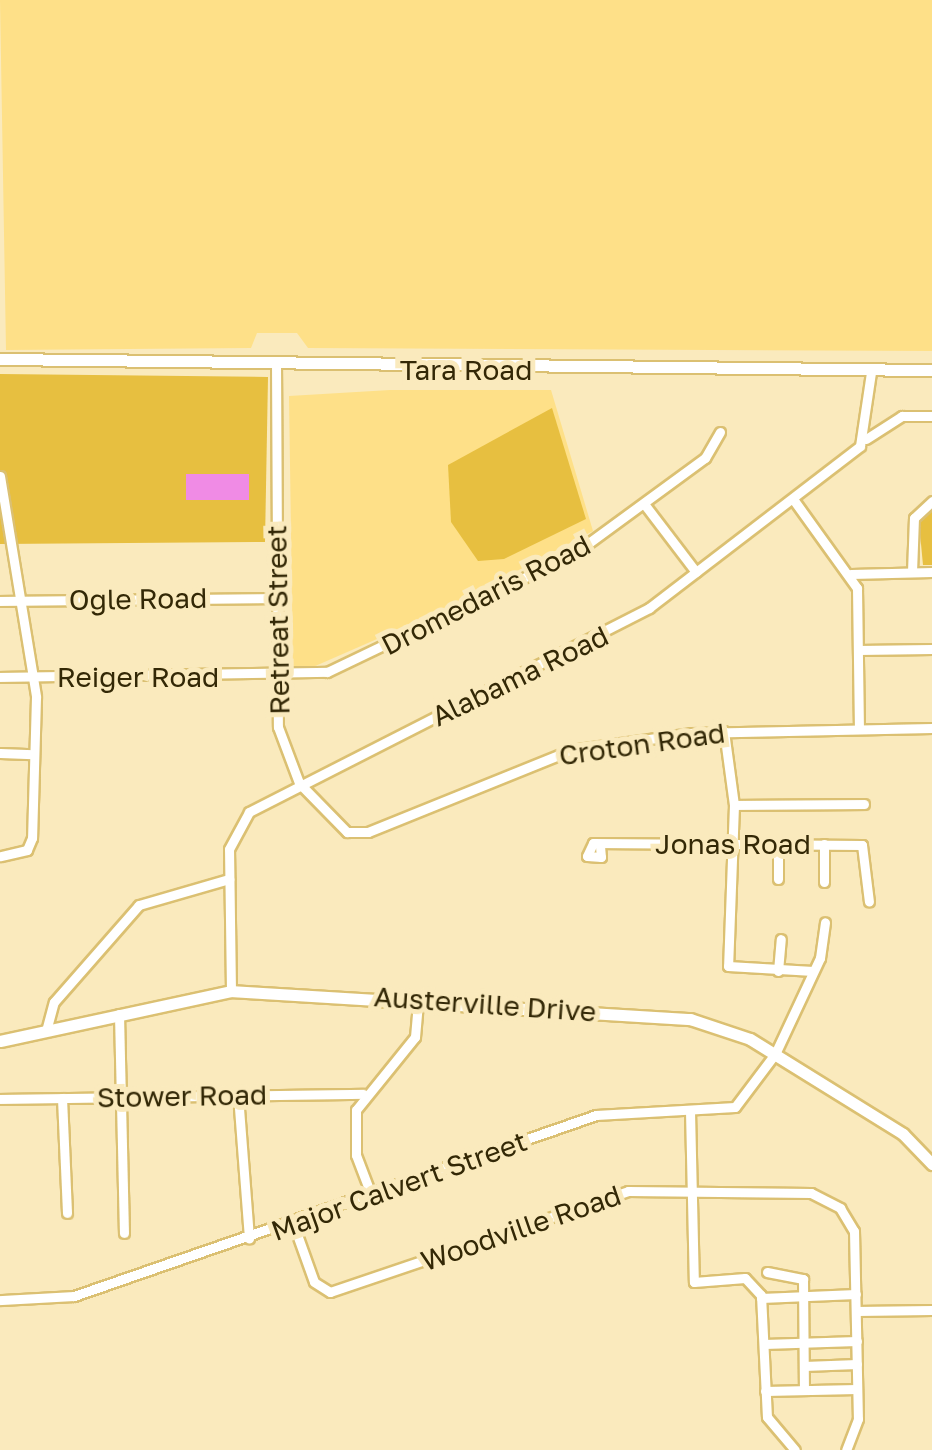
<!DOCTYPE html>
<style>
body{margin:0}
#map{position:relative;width:932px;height:1450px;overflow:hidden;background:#faeabd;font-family:"Golos Text",sans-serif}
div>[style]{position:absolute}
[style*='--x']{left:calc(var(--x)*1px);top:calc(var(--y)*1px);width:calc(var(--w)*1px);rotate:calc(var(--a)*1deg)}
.built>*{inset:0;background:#fee088}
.green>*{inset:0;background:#e7bf40}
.water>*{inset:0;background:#f08be5}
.roads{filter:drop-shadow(2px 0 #dbc072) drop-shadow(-2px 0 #dbc072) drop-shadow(0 2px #dbc072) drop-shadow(0 -2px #dbc072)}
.minor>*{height:9px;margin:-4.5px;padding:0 4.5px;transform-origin:4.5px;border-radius:4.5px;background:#fff}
.tertiary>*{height:11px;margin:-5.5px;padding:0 5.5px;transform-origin:5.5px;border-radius:5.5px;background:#fff}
span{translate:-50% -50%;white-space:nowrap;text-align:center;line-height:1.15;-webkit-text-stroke:10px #faeabd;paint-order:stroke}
.street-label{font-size:28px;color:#332806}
</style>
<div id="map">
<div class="built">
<div style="clip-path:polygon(0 0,932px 0,932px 351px,308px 348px,297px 333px,257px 333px,251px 348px,6px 350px)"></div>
<div style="clip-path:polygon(390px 390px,551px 390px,593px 531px,441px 611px,313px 667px,293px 668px,289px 396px)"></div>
</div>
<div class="green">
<div style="clip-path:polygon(0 374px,268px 377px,265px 542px,0 544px)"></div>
<div style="clip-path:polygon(552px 408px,586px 519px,504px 559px,478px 561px,451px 522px,448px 465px)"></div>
<div style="clip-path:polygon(932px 509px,932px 565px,923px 565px,919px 523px)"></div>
</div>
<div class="water">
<div style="clip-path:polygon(186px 474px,249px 474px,249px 500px,186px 500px)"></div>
</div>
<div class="roads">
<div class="minor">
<div style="--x:276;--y:362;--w:365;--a:89.7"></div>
<div style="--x:278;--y:727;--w:60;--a:69.4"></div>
<div style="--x:299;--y:783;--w:69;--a:45.6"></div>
<div style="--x:347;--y:832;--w:21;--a:0"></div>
<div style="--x:368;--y:832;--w:219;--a:-22"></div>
<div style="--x:571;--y:750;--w:122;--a:-8"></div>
<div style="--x:692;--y:733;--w:240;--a:-1.2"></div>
<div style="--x:866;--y:439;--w:43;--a:-32.6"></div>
<div style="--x:902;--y:416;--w:30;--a:0"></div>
<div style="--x:0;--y:476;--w:224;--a:80.7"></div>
<div style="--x:36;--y:697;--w:141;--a:91.6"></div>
<div style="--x:32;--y:838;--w:13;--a:113"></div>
<div style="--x:27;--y:850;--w:28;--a:167"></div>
<div style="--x:793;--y:499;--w:110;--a:54.3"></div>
<div style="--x:857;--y:588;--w:140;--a:89.2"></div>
<div style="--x:645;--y:505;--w:84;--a:52.7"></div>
<div style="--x:912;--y:572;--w:54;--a:-87.9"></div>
<div style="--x:914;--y:518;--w:25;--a:-43"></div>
<div style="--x:851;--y:574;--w:81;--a:-1.4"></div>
<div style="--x:0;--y:601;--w:276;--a:-0.6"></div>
<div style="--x:858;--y:650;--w:74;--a:-0.8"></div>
<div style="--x:0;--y:677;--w:327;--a:-0.9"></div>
<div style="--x:327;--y:672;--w:275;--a:-25.6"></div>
<div style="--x:575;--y:553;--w:161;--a:-36.2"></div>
<div style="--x:705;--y:458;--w:30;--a:-60"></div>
<div style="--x:724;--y:731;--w:75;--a:82.3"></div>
<div style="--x:734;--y:805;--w:161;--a:92.1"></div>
<div style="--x:728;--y:966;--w:85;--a:3.4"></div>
<div style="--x:0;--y:753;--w:33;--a:2"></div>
<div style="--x:734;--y:805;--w:130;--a:-0.4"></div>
<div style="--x:824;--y:844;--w:38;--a:90"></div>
<div style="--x:600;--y:846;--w:11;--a:85"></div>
<div style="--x:601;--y:857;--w:14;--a:-176"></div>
<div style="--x:587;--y:856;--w:14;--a:-65"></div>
<div style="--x:593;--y:843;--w:269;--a:0.4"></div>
<div style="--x:862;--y:845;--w:57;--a:83"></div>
<div style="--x:778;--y:879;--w:34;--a:-90"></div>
<div style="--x:778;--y:971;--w:32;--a:-85"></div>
<div style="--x:231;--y:991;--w:142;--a:-90.8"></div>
<div style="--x:229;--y:849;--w:42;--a:-61.6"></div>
<div style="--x:249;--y:812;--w:449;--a:-27"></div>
<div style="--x:649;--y:608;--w:266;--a:-37.5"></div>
<div style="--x:860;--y:446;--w:75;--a:-81.5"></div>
<div style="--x:119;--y:1014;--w:219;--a:88.7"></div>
<div style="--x:46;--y:1031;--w:30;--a:-75"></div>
<div style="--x:54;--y:1002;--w:129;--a:-48.8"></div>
<div style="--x:139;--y:905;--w:94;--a:-16.1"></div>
<div style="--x:238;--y:1095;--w:144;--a:85.6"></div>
<div style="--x:62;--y:1098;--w:115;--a:87.5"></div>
<div style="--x:0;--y:1099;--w:363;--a:-0.8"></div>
<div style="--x:690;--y:1111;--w:171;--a:88.7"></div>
<div style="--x:694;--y:1282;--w:51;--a:-4.5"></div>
<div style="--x:745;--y:1278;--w:23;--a:47"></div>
<div style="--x:761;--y:1295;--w:122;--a:87.2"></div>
<div style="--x:767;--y:1417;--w:43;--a:49.7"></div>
<div style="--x:372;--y:1197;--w:45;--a:-110.9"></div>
<div style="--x:356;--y:1155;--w:45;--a:-90"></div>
<div style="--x:356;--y:1110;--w:94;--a:-51.1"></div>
<div style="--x:415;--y:1037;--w:38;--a:-85"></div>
<div style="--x:294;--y:1226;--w:59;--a:70.3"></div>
<div style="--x:314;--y:1282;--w:19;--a:32"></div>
<div style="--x:330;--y:1292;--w:315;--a:-18.7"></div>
<div style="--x:628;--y:1191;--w:183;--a:0.6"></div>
<div style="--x:811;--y:1193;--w:33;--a:27"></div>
<div style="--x:840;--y:1208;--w:27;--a:59"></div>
<div style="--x:854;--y:1231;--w:188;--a:88.8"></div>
<div style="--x:858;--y:1419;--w:33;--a:111"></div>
<div style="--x:767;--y:1272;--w:37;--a:11"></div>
<div style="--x:803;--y:1279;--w:111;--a:89.5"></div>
<div style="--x:761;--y:1298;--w:95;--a:-2.4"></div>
<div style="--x:0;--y:1300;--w:74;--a:-3.1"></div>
<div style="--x:74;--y:1296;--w:552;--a:-19.12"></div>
<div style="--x:596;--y:1115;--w:139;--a:-3.3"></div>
<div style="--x:735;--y:1107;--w:66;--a:-53"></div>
<div style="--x:775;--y:1054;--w:106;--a:-64.9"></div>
<div style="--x:820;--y:958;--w:36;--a:-82"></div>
<div style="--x:856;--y:1311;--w:76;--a:-0.8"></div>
<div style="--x:764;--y:1344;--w:93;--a:-1.8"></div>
<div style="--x:804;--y:1366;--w:53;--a:-2.2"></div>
<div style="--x:765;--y:1391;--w:92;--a:-1.2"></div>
</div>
<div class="tertiary">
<div style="--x:0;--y:359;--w:932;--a:0.68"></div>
<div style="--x:0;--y:1041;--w:236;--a:-12.2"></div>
<div style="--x:231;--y:991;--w:460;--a:3.5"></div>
<div style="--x:690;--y:1019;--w:63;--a:18.4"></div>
<div style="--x:750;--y:1039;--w:180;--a:31.8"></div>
<div style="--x:903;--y:1134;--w:42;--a:46"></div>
</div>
</div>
<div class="street-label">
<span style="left:466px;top:370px">Tara Road</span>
<span style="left:486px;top:595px;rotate:-27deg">Dromedaris Road</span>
<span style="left:138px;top:599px;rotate:-1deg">Ogle Road</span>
<span style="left:278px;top:620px;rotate:-91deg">Retreat Street</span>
<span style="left:520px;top:676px;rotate:-26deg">Alabama Road</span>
<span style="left:138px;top:677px">Reiger Road</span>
<span style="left:642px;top:744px;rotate:-8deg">Croton Road</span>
<span style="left:733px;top:844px">Jonas Road</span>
<span style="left:485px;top:1004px;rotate:4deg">Austerville Drive</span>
<span style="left:182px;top:1096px;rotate:-1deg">Stower Road</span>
<span style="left:399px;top:1186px;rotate:-20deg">Major Calvert Street</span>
<span style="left:521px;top:1228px;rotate:-19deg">Woodville Road</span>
</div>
</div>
